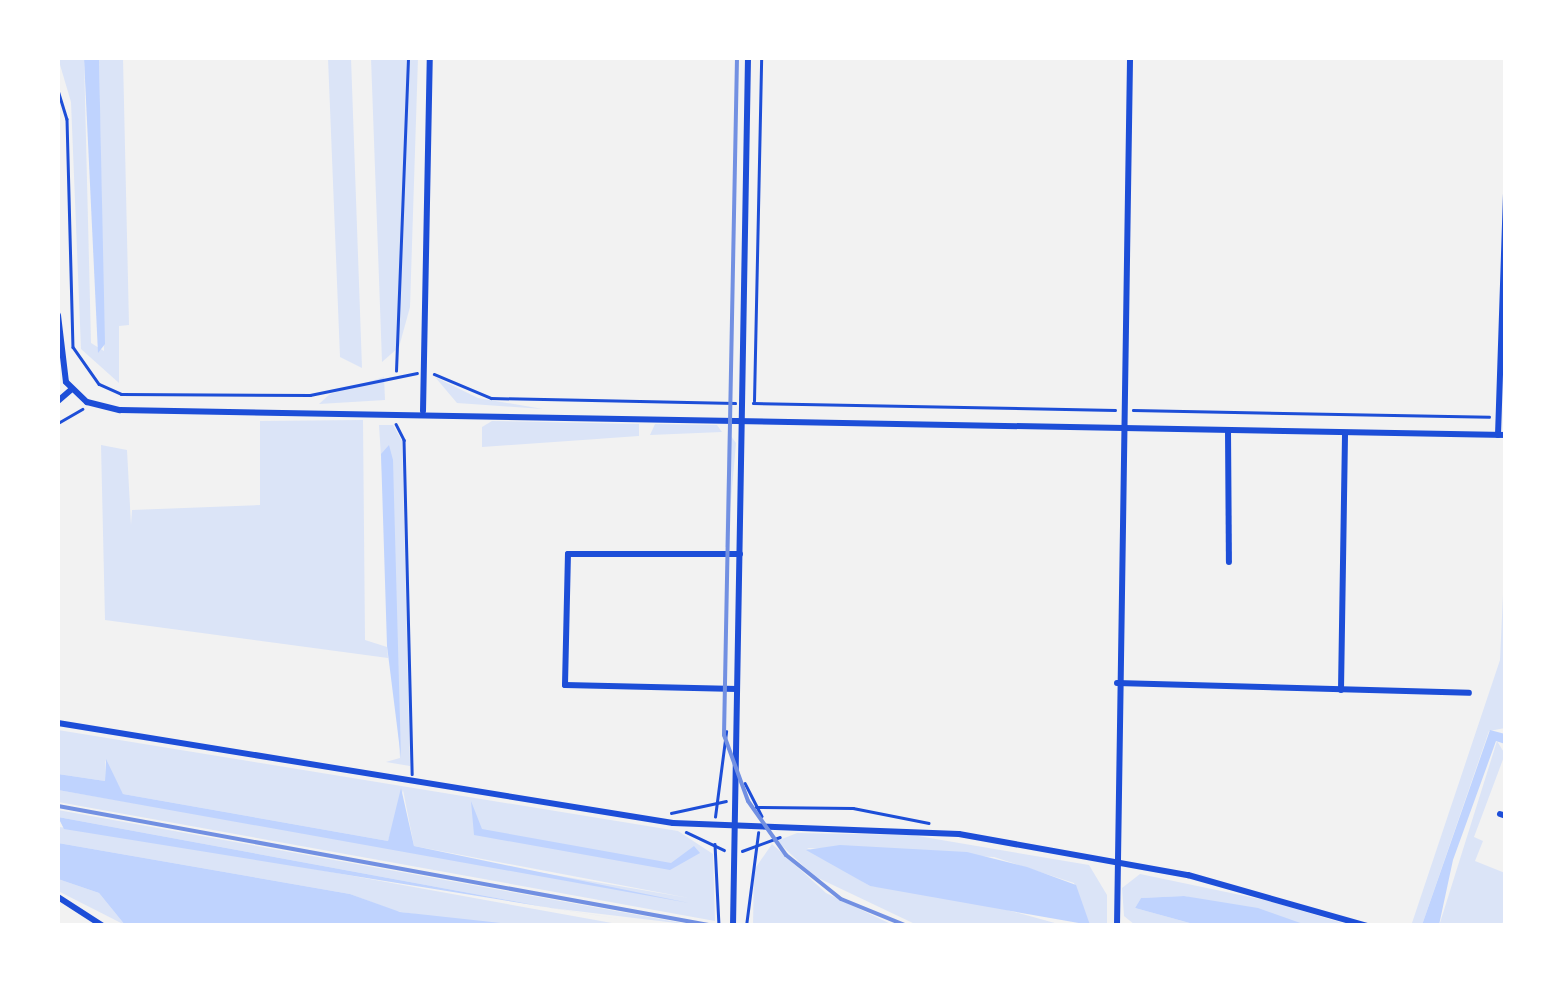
<!DOCTYPE html>
<style>
body{margin:0}
#map{position:relative;width:1563px;height:983px;overflow:hidden;background:#f2f2f2;font-family:Poppins,sans-serif}
div>[style]{position:absolute}
[style*='--x']{left:calc(var(--x)*1px);top:calc(var(--y)*1px);width:calc(var(--w)*1px);rotate:calc(var(--a)*1deg)}
.green>*{inset:0;background:#dbe4f7}
.water>*{inset:0;background:#bfd3fe}
.path>*{height:2.5px;margin:-1.25px;padding:0 1.25px;transform-origin:1.25px;border-radius:1.25px;background:#1d4ed8}
.minor>*{height:6px;margin:-3px;padding:0 3px;transform-origin:3px;border-radius:3px;background:#1d4ed8}
.rail>*{height:4px;margin:-2px;padding:0 2px;transform-origin:2px;border-radius:2px;background:#7290e2}
span{translate:-50% -50%;white-space:nowrap;text-align:center;line-height:1.15;-webkit-text-stroke:9px #fff;paint-order:stroke}
.frame{position:absolute;inset:0;border:60px solid #fff;pointer-events:none}
</style>
<div id="map">
<div class="green">
<div style="clip-path:polygon(58px 58px,84px 58px,91px 343px,104px 351px,99px 58px,123px 58px,129px 325px,119px 326px,119px 383px,81px 349px,71px 102px)"></div>
<div style="clip-path:polygon(328px 58px,351px 58px,362px 368px,340px 357px)"></div>
<div style="clip-path:polygon(371px 58px,418px 58px,410px 307px,399px 347px,382px 362px)"></div>
<div style="clip-path:polygon(384px 377px,385px 400px,319px 404px,330px 394px)"></div>
<div style="clip-path:polygon(435px 377px,478px 398px,543px 409px,457px 403px)"></div>
<div style="clip-path:polygon(363px 420px,365px 640px,387px 647px,388px 658px,105px 620px,101px 445px,127px 450px,131px 525px,132px 510px,260px 505px,260px 421px)"></div>
<div style="clip-path:polygon(492px 421px,639px 424px,639px 436px,482px 447px,482px 427px)"></div>
<div style="clip-path:polygon(655px 424px,717px 425px,722px 432px,650px 435px)"></div>
<div style="clip-path:polygon(379px 425px,393px 425px,402px 441px,410px 766px,386px 762px,400px 758px)"></div>
<div style="clip-path:polygon(728px 432px,736px 443px,727px 547px,725px 547px)"></div>
<div style="clip-path:polygon(1505px 551px,1505px 728px,1489px 731px,1422px 925px,1411px 926px,1500px 660px)"></div>
<div style="clip-path:polygon(58px 730px,678px 831px,713px 854px,715px 921px,58px 802px,58px 790px,689px 898px,414px 846px,403px 790px,388px 841px,123px 794px,105px 760px,105px 781px,58px 774px)"></div>
<div style="clip-path:polygon(1497px 741px,1505px 754px,1474px 837px,1483px 841px,1475px 861px,1505px 873px,1505px 915px,1502px 925px,1439px 926px)"></div>
<div style="clip-path:polygon(58px 810px,693px 925px,551px 908px,58px 817px)"></div>
<div style="clip-path:polygon(58px 827px,105px 831px,623px 925px,479px 924px,395px 911px,350px 894px,58px 843px)"></div>
<div style="clip-path:polygon(797px 833px,912px 835px,1089px 865px,1107px 895px,1107px 925px,1088px 924px,1074px 883px,994px 857px,807px 848px,870px 886px,953px 895px,1062px 925px,917px 925px,814px 876px,777px 841px)"></div>
<div style="clip-path:polygon(772px 844px,826px 893px,893px 925px,753px 926px,754px 870px)"></div>
<div style="clip-path:polygon(1140px 874px,1269px 901px,1349px 925px,1306px 925px,1184px 896px,1141px 898px,1135px 908px,1197px 925px,1135px 925px,1124px 916px,1122px 888px)"></div>
<div style="clip-path:polygon(58px 879px,99px 893px,125px 925px,58px 891px)"></div>
</div>
<div class="water">
<div style="clip-path:polygon(84px 58px,99px 58px,105px 344px,98px 353px)"></div>
<div style="clip-path:polygon(389px 445px,393px 460px,401px 758px,387px 646px,381px 454px)"></div>
<div style="clip-path:polygon(1490px 730px,1505px 734px,1505px 744px,1496px 741px,1453px 860px,1439px 925px,1422px 925px)"></div>
<div style="clip-path:polygon(106px 759px,123px 794px,388px 841px,401px 788px,414px 846px,689px 903px,58px 790px,58px 774px,105px 781px)"></div>
<div style="clip-path:polygon(471px 801px,482px 829px,671px 863px,694px 846px,700px 853px,670px 870px,474px 835px)"></div>
<div style="clip-path:polygon(58px 817px,551px 908px,657px 925px,64px 829px)"></div>
<div style="clip-path:polygon(58px 843px,350px 894px,400px 912px,519px 925px,125px 925px,99px 893px,58px 879px)"></div>
<div style="clip-path:polygon(840px 845px,967px 852px,1027px 867px,1076px 885px,1090px 925px,870px 886px,806px 850px)"></div>
<div style="clip-path:polygon(1184px 896px,1258px 908px,1306px 925px,1197px 925px,1135px 908px,1141px 898px)"></div>
</div>
<div class="path">
<div style="--x:58;--y:90;--w:30;--a:73"></div>
<div style="--x:67;--y:119;--w:228;--a:88.5"></div>
<div style="--x:73;--y:347;--w:45;--a:54.9"></div>
<div style="--x:99;--y:384;--w:24;--a:24"></div>
<div style="--x:121;--y:394;--w:189;--a:0.3"></div>
<div style="--x:310;--y:395;--w:109;--a:-11.6"></div>
<div style="--x:396;--y:371;--w:313;--a:-87.8"></div>
<div style="--x:434;--y:374;--w:62;--a:22.8"></div>
<div style="--x:491;--y:398;--w:244;--a:1.2"></div>
<div style="--x:754;--y:401;--w:343;--a:-88.8"></div>
<div style="--x:753;--y:403;--w:362;--a:1.1"></div>
<div style="--x:1133;--y:410;--w:356;--a:1.1"></div>
<div style="--x:58;--y:423;--w:28;--a:-30"></div>
<div style="--x:396;--y:424;--w:18;--a:63"></div>
<div style="--x:404;--y:440;--w:334;--a:88.6"></div>
<div style="--x:745;--y:783;--w:37;--a:63"></div>
<div style="--x:756;--y:807;--w:97;--a:0.6"></div>
<div style="--x:853;--y:808;--w:77;--a:11.2"></div>
<div style="--x:671;--y:813;--w:56;--a:-12.3"></div>
<div style="--x:715;--y:817;--w:86;--a:-82.6"></div>
<div style="--x:686;--y:832;--w:42;--a:25.3"></div>
<div style="--x:715;--y:844;--w:82;--a:87.2"></div>
<div style="--x:742;--y:851;--w:40;--a:-20.2"></div>
<div style="--x:746;--y:926;--w:94;--a:-82.6"></div>
</div>
<div class="minor">
<div style="--x:58;--y:315;--w:67;--a:83.2"></div>
<div style="--x:66;--y:382;--w:29;--a:44"></div>
<div style="--x:87;--y:402;--w:34;--a:14"></div>
<div style="--x:120;--y:410;--w:1386;--a:1.03"></div>
<div style="--x:58;--y:401;--w:18;--a:-41"></div>
<div style="--x:423;--y:411;--w:353;--a:-88.9"></div>
<div style="--x:1228;--y:430;--w:132;--a:89.6"></div>
<div style="--x:1498;--y:435;--w:247;--a:-88.1"></div>
<div style="--x:1117;--y:683;--w:352;--a:1.6"></div>
<div style="--x:737;--y:689;--w:172;--a:-178.7"></div>
<div style="--x:565;--y:685;--w:131;--a:-88.7"></div>
<div style="--x:568;--y:554;--w:172;--a:0"></div>
<div style="--x:1341;--y:690;--w:257;--a:-89.1"></div>
<div style="--x:58;--y:723;--w:623;--a:9.24"></div>
<div style="--x:673;--y:823;--w:286;--a:2.2"></div>
<div style="--x:959;--y:834;--w:233;--a:10.2"></div>
<div style="--x:1188;--y:875;--w:186;--a:15.9"></div>
<div style="--x:1500;--y:814;--w:6;--a:18"></div>
<div style="--x:58;--y:897;--w:54;--a:32.8"></div>
<div style="--x:733;--y:926;--w:868;--a:-89.01"></div>
<div style="--x:1117;--y:926;--w:868;--a:-89.14"></div>
</div>
<div class="rail">
<div style="--x:737;--y:58;--w:677;--a:91.1"></div>
<div style="--x:724;--y:735;--w:70;--a:70"></div>
<div style="--x:748;--y:801;--w:66;--a:54.9"></div>
<div style="--x:786;--y:855;--w:70;--a:38.7"></div>
<div style="--x:841;--y:899;--w:71;--a:22.2"></div>
<div style="--x:58;--y:806;--w:667;--a:10.37"></div>
</div>
<div class="frame"></div>
</div>
